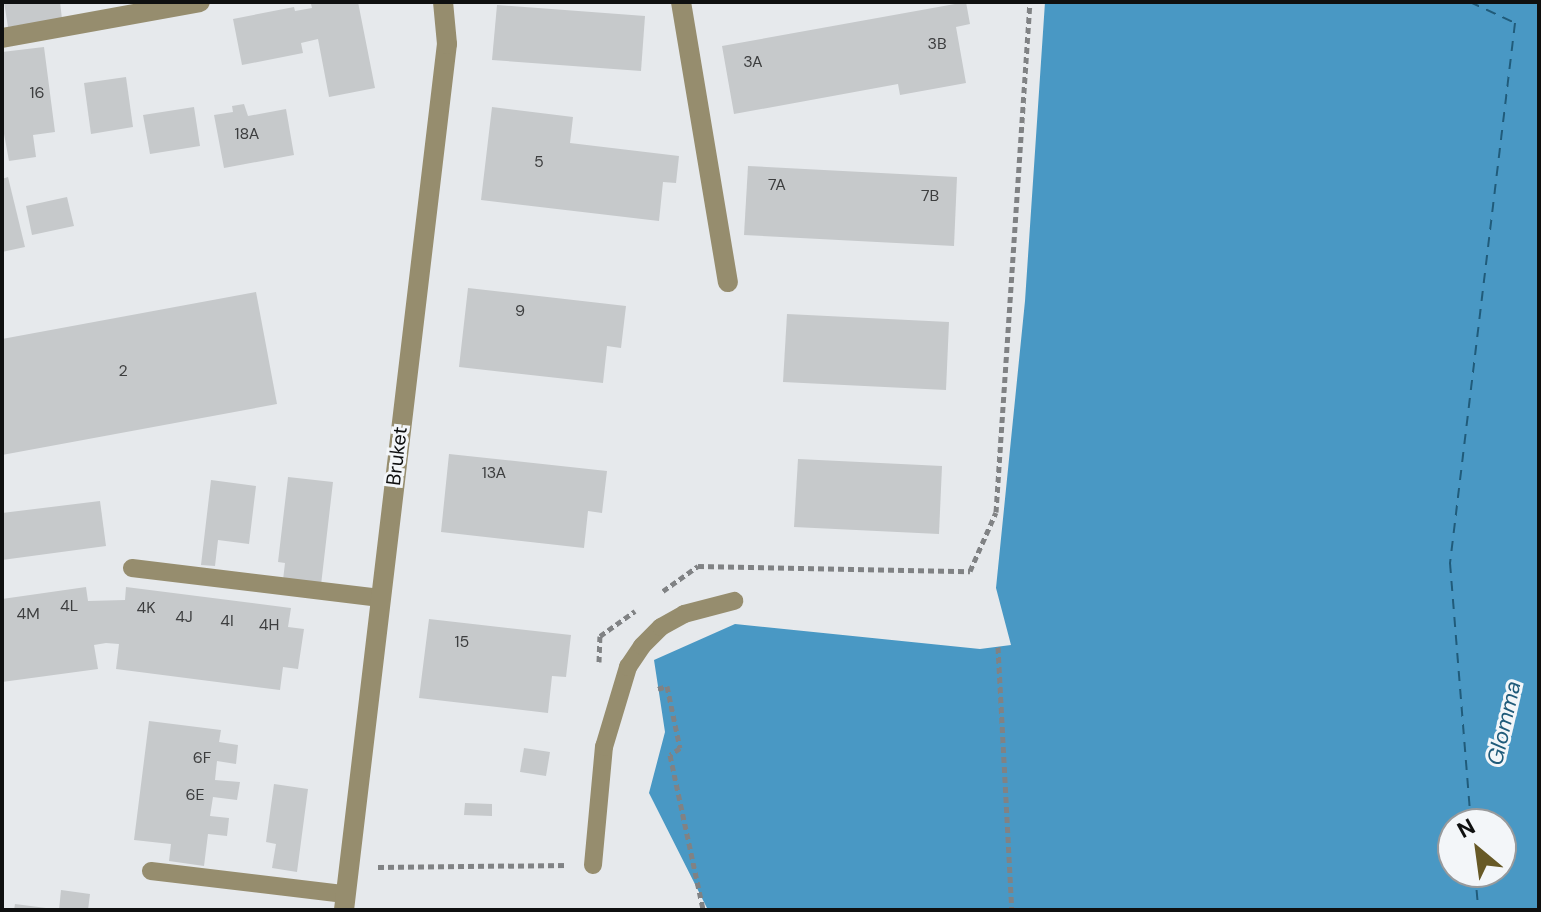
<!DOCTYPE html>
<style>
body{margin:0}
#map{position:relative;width:1541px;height:912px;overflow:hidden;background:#e6e9ec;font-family:"DM Sans",sans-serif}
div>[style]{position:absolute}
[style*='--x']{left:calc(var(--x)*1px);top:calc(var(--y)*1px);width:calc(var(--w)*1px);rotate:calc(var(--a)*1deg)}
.water>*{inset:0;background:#4998c4}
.ferry>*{height:2px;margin-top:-1px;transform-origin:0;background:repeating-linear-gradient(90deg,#205b7a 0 10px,transparent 0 18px)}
.building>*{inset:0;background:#c6c9cb}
.path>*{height:5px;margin-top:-2.5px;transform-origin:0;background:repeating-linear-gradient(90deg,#808284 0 6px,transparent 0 10px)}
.lane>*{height:18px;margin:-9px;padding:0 9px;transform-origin:9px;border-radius:9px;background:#968d6e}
.street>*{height:20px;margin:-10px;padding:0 10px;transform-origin:10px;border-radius:10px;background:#968d6e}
span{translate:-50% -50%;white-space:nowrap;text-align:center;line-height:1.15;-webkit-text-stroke:6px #f3f6f9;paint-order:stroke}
.number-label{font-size:16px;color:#3d3e3f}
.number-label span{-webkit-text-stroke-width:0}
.street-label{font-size:20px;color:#0f1010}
.water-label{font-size:22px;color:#205b7a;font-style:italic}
.frame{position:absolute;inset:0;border:4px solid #0f1010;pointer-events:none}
.north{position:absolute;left:1437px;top:808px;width:80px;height:80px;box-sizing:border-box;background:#f3f6f9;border:2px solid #989a9c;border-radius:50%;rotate:331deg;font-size:22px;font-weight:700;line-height:32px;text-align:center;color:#0f1010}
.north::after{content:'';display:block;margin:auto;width:28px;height:36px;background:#675926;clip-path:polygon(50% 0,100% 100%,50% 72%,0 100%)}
</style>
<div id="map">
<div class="water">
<div style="clip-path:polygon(evenodd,1045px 2px,1539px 2px,1539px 910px,708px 910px,649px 793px,665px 732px,654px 660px,735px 624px,980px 649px,1011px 645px,996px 588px,1025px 301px,1045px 2px,1453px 824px,1501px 824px,1501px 872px,1453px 872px,1453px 824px)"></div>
</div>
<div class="ferry">
<div style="--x:1470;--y:2;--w:50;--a:25"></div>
<div style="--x:1515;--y:23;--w:544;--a:96.86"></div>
<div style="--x:1450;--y:563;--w:262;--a:85.4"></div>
<div style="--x:1475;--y:872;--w:38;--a:85"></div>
</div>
<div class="building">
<div style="clip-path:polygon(4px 2px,60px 2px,62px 19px,8px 27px)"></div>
<div style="clip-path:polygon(321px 2px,358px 2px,375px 88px,329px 97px,318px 39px,301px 43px,303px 53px,242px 65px,233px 19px,294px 7px,295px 11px,312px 8px,311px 4px)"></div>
<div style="clip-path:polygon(966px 2px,970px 24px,956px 27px,966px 83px,900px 95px,898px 84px,734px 114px,722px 46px)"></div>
<div style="clip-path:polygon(497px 5px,645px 16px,641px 71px,492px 60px)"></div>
<div style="clip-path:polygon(44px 47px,55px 132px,33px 135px,36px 157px,9px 161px,2px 123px,2px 52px)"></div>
<div style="clip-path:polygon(126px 77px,133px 127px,91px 134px,84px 83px)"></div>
<div style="clip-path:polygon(244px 104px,248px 116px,286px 109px,294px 155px,224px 168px,214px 115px,233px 112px,232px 106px)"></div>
<div style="clip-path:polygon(194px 107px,200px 146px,150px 154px,143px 115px)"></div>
<div style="clip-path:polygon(492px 107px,573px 117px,570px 143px,679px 156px,676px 183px,663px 182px,659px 221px,481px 200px)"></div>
<div style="clip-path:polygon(748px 166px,957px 177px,954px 246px,744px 235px)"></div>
<div style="clip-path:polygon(8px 177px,25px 247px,2px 252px,2px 179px)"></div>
<div style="clip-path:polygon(67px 197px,74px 226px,32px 235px,26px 206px)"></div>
<div style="clip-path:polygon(468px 288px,626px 306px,621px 348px,607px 346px,603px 383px,459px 367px)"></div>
<div style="clip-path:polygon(256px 292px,277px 404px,2px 455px,2px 339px)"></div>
<div style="clip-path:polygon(787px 314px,949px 322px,946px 390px,783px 382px)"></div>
<div style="clip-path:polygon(449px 454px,607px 471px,602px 513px,588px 511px,584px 548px,441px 532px)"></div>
<div style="clip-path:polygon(798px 459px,942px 466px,939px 534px,794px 527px)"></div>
<div style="clip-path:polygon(288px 477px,333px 482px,321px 585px,283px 580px,285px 563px,278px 562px)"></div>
<div style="clip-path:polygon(211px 480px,256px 486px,249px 544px,218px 540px,215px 566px,201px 565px)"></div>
<div style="clip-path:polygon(100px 501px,106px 546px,2px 560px,2px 513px)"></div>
<div style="clip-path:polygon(86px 587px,88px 601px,125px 600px,126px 587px,291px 608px,288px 627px,304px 629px,298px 669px,283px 667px,280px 690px,116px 669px,119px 644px,106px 643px,94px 645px,98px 669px,2px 682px,2px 599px)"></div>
<div style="clip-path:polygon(429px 619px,571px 635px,566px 677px,552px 676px,548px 713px,419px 698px)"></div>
<div style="clip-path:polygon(149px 721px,221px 730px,219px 742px,238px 745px,236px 764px,217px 761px,215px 780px,240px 782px,237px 800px,213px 797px,210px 816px,229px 818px,227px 836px,208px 834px,204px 866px,169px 861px,171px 844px,134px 840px)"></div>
<div style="clip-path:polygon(524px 748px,550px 752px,546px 776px,520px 772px)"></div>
<div style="clip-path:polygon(274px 784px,308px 789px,297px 872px,272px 868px,276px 844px,266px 842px)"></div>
<div style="clip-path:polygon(465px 803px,492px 804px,492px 816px,464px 815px)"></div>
<div style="clip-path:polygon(61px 890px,90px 894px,88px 910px,59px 910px)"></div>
<div style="clip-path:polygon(15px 904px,46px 908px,46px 910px,14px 910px)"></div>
</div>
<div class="path">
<div style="--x:663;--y:591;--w:43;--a:-35.5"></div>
<div style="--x:698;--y:566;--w:272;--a:1.1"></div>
<div style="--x:970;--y:571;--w:64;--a:-66.2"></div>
<div style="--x:996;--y:512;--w:511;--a:-86.19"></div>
<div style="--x:998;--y:647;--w:263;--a:87"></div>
<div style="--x:599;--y:662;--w:26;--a:-88"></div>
<div style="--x:600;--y:636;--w:43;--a:-35.5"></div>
<div style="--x:658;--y:689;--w:9;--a:-18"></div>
<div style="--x:667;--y:686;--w:63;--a:78.2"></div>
<div style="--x:680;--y:748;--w:12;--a:145"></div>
<div style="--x:670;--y:755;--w:157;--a:77.9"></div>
<div style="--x:378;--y:867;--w:190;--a:-0.6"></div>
</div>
<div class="lane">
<div style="--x:132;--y:568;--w:250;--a:6.9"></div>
<div style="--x:593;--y:865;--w:119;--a:-84.7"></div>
<div style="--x:604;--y:747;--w:84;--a:-73.3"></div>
<div style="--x:628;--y:667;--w:25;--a:-56"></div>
<div style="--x:642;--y:646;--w:27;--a:-45"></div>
<div style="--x:661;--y:627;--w:26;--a:-29"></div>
<div style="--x:684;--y:614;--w:52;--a:-14.6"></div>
<div style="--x:151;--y:871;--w:195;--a:6.8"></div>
</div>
<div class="street">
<div style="--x:681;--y:2;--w:284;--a:80.5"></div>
<div style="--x:2;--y:38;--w:201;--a:-10.3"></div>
<div style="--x:344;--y:910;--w:872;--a:-83.22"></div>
<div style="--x:447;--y:44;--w:42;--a:-95.4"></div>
</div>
<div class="number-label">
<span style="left:937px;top:44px">3B</span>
<span style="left:753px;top:62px">3A</span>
<span style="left:37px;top:93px">16</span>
<span style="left:247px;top:134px">18A</span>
<span style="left:539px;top:162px">5</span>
<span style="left:777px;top:185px">7A</span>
<span style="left:930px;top:196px">7B</span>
<span style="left:520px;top:311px">9</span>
<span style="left:123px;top:371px">2</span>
<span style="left:494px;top:473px">13A</span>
<span style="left:69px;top:606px">4L</span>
<span style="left:146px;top:608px">4K</span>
<span style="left:28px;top:614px">4M</span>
<span style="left:184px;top:617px">4J</span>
<span style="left:227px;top:621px">4I</span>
<span style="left:269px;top:625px">4H</span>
<span style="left:462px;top:642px">15</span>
<span style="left:202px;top:758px">6F</span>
<span style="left:195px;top:795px">6E</span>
</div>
<div class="street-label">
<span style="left:397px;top:456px;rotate:-83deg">Bruket</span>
</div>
<div class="water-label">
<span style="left:1504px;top:723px;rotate:-77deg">Glomma</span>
</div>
<div class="frame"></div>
<div class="north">N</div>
</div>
